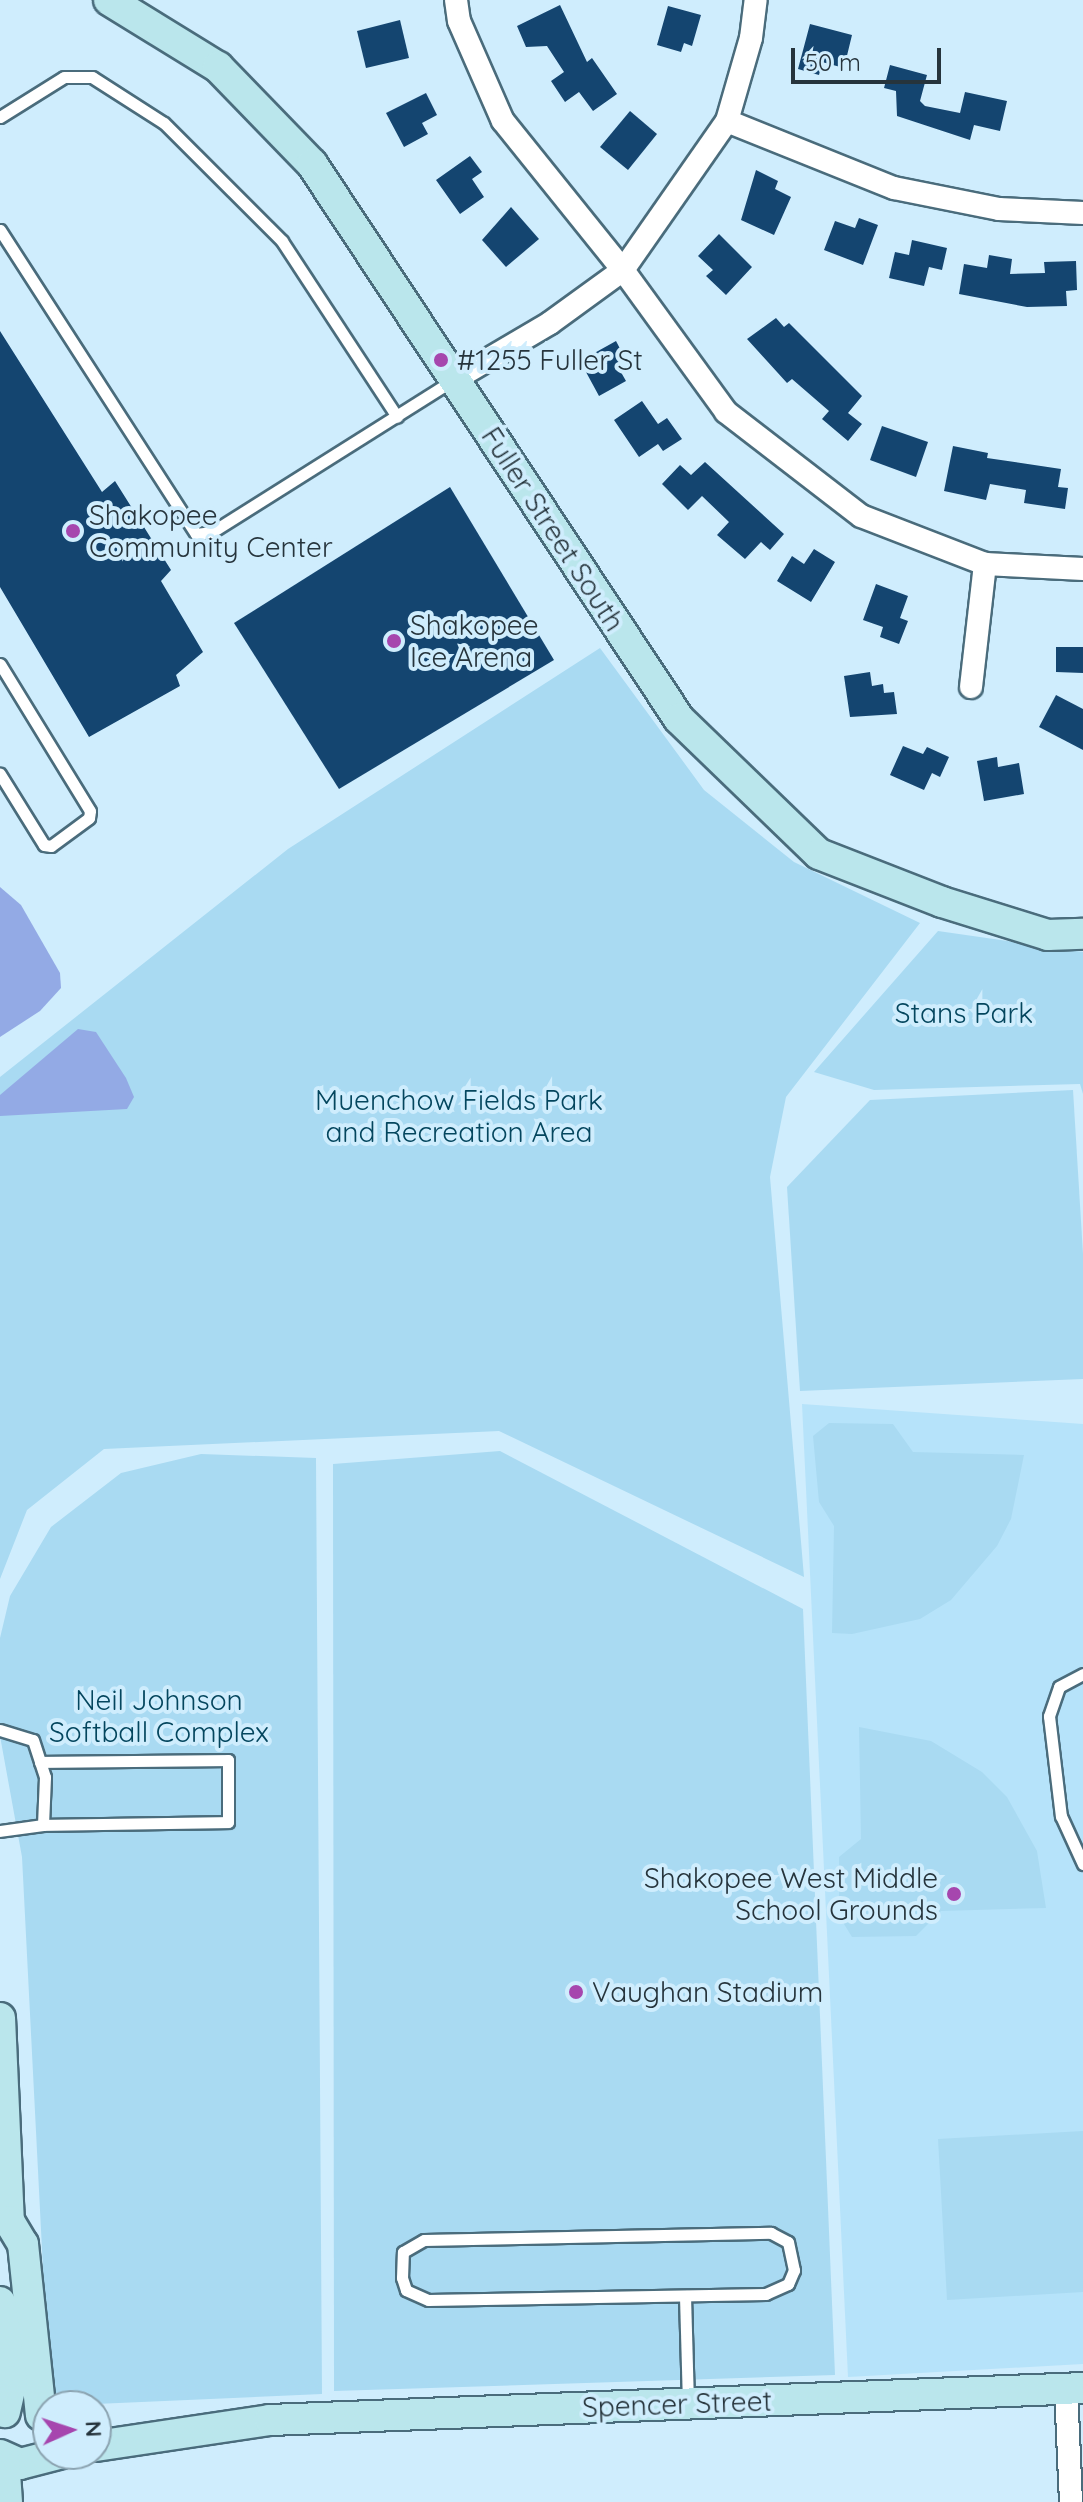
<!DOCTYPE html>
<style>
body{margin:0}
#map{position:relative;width:1083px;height:2502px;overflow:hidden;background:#cfedfd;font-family:Quicksand,sans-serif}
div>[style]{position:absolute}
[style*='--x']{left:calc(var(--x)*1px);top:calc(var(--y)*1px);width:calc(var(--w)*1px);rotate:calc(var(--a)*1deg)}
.built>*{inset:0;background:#b6e3fa}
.green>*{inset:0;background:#a9daf2}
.water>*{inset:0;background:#93aae5}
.building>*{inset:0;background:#144570}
.roads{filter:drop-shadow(2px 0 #4a6c7c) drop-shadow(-2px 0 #4a6c7c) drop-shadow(0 2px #4a6c7c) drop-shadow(0 -2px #4a6c7c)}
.lane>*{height:11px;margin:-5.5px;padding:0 5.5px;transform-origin:5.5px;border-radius:5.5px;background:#fff}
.street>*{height:22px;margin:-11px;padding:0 11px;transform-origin:11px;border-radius:11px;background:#fff}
.secondary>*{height:30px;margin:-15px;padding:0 15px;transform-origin:15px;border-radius:15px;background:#bae6ec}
.dots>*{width:22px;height:22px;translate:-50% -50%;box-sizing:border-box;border:4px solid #cfedfd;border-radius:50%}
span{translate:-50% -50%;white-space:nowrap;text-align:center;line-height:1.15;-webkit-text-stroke:8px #cfedfd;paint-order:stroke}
.poi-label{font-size:28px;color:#26343c}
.left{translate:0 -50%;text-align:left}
.right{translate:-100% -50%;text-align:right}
.street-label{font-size:28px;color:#26343c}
.park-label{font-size:28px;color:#04465e}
.north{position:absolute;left:32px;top:2390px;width:80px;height:80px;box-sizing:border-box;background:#cfedfd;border:2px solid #8ba3b0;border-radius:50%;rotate:87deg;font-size:22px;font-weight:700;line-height:32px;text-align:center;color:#26343c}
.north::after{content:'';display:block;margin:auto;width:28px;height:36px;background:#a646ae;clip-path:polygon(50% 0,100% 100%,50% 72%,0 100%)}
.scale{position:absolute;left:791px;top:48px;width:150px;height:36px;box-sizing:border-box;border:4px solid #26343c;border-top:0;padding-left:10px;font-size:24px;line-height:28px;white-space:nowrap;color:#26343c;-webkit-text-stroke:6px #cfedfd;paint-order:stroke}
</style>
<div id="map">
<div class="built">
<div style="clip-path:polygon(802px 1404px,1083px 1424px,1083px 2364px,848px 2377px)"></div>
</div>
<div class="green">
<div style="clip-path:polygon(600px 648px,704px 790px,794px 862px,920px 923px,786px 1097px,770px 1177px,804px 1577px,499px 1431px,104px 1449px,27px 1510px,0 1579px,0 1077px,288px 849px)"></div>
<div style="clip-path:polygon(938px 931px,1083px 952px,1083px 1094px,1080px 1084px,874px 1090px,814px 1072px)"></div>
<div style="clip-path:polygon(1073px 1090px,1083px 1254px,1083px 1379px,800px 1391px,787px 1187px,870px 1100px)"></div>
<div style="clip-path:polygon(829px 1423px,893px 1424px,913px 1452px,1024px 1455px,1011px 1519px,997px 1546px,951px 1600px,920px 1619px,852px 1634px,832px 1633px,834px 1526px,819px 1502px,813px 1436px)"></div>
<div style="clip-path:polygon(500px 1451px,803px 1609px,835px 2375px,334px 2391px,333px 1464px)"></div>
<div style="clip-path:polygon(201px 1454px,316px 1458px,322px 2394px,50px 2406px,22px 1857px,0 1736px,0 1638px,10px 1596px,51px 1527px,121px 1473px)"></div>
<div style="clip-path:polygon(859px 1727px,931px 1741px,982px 1772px,1007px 1797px,1037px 1851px,1046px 1908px,941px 1911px,916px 1936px,852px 1937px,839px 1916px,839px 1857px,861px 1839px)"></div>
<div style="clip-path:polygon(1083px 2131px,1083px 2292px,947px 2300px,938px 2139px)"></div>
</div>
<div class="water">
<div style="clip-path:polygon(0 887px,21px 905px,60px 973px,61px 988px,40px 1011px,0 1037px)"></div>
<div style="clip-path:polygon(78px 1029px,96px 1032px,126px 1078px,134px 1097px,127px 1109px,0 1116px,0 1095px)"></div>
</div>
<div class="building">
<div style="clip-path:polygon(560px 5px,587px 62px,592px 58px,617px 94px,593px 111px,579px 92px,565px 102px,551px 81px,564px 72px,547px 46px,526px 47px,517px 26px)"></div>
<div style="clip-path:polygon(668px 6px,701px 15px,692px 46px,684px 43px,681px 52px,657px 45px)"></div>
<div style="clip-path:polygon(400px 20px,409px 58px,366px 68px,357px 31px)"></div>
<div style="clip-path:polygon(810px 24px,852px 35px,844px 68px,822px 62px,819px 75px,798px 69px)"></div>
<div style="clip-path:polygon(890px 65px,927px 75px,920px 101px,925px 106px,960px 113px,965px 92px,1007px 101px,1000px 131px,974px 125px,970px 140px,897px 116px,896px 91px,884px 88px)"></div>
<div style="clip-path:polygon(426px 93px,437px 115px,422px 123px,428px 134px,404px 147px,386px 113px)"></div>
<div style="clip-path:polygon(630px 111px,657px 134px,628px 170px,600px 147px)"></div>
<div style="clip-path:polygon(470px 156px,482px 172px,472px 179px,484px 197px,460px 214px,436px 180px)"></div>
<div style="clip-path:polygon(756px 170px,778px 181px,775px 189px,791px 197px,774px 235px,741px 220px)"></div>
<div style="clip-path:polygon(511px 207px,539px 239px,506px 267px,482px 240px)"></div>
<div style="clip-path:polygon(859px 218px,878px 225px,863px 265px,824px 250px,835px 221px,855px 228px)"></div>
<div style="clip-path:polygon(719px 234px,752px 267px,726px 295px,706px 276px,713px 270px,698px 256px)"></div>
<div style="clip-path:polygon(912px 240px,947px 248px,942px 270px,929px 267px,924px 286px,889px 278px,895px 252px,909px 255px)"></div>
<div style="clip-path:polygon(989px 255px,1012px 259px,1010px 274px,1045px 273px,1044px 262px,1076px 261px,1077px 290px,1066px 291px,1067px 306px,1027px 307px,959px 294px,964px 264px,987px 268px)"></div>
<div style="clip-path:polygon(776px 318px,784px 327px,789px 323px,862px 396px,848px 413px,862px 424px,848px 441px,822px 419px,829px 411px,792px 379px,787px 383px,747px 339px)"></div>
<div style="clip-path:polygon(0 331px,102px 492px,115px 481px,171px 570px,161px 581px,203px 652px,176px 675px,180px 686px,89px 737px,0 587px)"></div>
<div style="clip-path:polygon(616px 341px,627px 362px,618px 367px,626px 381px,599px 396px,580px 361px)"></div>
<div style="clip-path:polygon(642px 401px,658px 424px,667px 418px,682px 439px,663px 451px,658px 444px,639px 457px,614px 420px)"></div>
<div style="clip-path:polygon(882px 426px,928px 442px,916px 477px,870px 460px)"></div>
<div style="clip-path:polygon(953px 446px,988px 453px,987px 458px,1061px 469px,1058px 487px,1068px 488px,1065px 509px,1024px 503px,1026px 490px,990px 484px,986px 500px,944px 491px)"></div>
<div style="clip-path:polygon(705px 462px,784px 534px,770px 550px,761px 542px,745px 559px,717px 535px,729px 522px,702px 496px,688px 510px,662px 484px,680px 465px,691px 475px)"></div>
<div style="clip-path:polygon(450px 487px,554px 660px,339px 789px,234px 623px)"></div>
<div style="clip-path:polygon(814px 549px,835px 562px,811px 602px,777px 581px,792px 556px,804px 564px)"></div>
<div style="clip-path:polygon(876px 584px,908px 596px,900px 618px,908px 621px,899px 644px,880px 637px,883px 627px,863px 620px)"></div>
<div style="clip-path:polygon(1056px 647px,1083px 647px,1083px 673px,1056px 672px)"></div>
<div style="clip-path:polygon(870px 672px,872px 686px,883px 684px,884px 693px,894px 692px,897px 714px,850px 717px,844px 676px)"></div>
<div style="clip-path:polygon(1056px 695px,1083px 709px,1083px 750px,1039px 727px)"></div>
<div style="clip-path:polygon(903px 746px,923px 754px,927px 747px,949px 757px,940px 777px,932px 773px,924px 790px,890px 775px)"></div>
<div style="clip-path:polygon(997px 757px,998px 767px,1019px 763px,1024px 794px,984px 801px,977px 761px)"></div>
</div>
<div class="roads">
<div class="lane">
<div style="--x:0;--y:117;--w:75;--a:-32"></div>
<div style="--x:64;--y:77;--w:28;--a:0"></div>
<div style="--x:92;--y:77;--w:85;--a:32.6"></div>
<div style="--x:164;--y:123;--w:167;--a:45"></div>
<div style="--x:282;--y:241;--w:210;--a:56.8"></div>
<div style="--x:0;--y:230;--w:362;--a:57.2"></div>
<div style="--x:196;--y:534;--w:16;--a:-7"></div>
<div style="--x:212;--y:532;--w:285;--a:-32.2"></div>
<div style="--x:0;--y:664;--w:172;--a:58.5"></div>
<div style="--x:90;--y:811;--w:7;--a:98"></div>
<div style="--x:89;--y:818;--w:47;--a:143.6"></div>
<div style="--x:51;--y:846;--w:7;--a:-172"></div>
<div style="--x:44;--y:845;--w:84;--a:-121.8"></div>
<div style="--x:1083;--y:1674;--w:27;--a:152"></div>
<div style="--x:1059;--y:1687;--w:31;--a:109"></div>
<div style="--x:1049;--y:1716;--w:101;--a:83.2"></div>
<div style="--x:1061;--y:1816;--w:53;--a:65.4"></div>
<div style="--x:0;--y:1730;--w:34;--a:17"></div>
<div style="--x:33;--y:1740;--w:39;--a:72"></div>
<div style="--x:45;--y:1777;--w:48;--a:92.4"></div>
<div style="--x:43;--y:1825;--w:43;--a:172.1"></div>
<div style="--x:40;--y:1762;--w:188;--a:-0.6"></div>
<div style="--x:228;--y:1760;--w:62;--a:90"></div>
<div style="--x:228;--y:1822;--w:185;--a:179.1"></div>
<div style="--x:771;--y:2233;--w:19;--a:28"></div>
<div style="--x:788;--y:2242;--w:29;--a:78"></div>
<div style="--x:794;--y:2270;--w:15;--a:113"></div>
<div style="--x:788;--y:2284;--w:24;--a:156"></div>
<div style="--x:766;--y:2294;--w:338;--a:179"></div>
<div style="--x:428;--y:2300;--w:24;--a:-156"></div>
<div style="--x:406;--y:2290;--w:13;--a:-108"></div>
<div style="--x:402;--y:2278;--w:26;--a:-88"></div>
<div style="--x:403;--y:2252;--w:24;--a:-30"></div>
<div style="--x:424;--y:2240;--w:347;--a:-1.2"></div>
<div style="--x:685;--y:2296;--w:107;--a:88.4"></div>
</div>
<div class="street">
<div style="--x:456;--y:0;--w:21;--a:82"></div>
<div style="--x:459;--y:21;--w:109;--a:66.3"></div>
<div style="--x:503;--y:121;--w:191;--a:51.2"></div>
<div style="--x:623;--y:270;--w:175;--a:54"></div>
<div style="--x:726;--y:412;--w:170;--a:37.6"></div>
<div style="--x:861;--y:516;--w:133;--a:21.2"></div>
<div style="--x:985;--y:564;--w:98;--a:2.9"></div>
<div style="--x:727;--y:121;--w:180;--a:21.9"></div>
<div style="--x:894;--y:188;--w:107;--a:11.3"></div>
<div style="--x:999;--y:209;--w:84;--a:2.7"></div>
<div style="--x:455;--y:379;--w:110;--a:-30.5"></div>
<div style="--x:550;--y:323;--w:90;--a:-36"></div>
<div style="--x:623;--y:270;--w:182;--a:-55.1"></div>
<div style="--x:727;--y:121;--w:86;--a:-73.9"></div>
<div style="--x:751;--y:38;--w:38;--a:-83"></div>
<div style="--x:971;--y:687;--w:124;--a:-83.5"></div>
<div style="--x:1066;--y:2388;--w:114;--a:87.5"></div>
</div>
<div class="secondary">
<div style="--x:109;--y:0;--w:128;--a:31.6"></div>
<div style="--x:218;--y:67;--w:135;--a:45.9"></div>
<div style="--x:312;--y:164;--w:665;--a:56.52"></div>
<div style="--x:679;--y:719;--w:194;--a:44"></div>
<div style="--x:819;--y:854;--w:132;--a:21.3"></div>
<div style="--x:942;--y:902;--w:111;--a:17.3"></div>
<div style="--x:1048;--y:935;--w:35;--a:-2"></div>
<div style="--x:0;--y:2018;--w:203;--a:87.5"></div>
<div style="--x:9;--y:2221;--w:27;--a:59"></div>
<div style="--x:23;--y:2244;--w:172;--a:84"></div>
<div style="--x:0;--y:2302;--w:80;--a:81.4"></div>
<div style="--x:12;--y:2381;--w:32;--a:103"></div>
<div style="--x:96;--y:2446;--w:176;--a:-8.5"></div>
<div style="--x:270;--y:2420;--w:814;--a:-2.25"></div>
<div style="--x:0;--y:2455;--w:22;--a:24"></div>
<div style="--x:20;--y:2464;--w:40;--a:-14.4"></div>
<div style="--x:4;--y:2458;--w:44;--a:86.1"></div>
</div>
</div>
<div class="dots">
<div style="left:441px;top:360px;background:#a646ae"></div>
<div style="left:73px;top:531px;background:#a646ae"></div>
<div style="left:394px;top:641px;background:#a646ae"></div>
<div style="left:954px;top:1894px;background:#a646ae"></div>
<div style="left:576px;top:1992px;background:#a646ae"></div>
</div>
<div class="poi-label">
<span class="left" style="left:457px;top:360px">#1255 Fuller St</span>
<span class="left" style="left:89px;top:531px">Shakopee<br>Community Center</span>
<span class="left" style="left:410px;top:641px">Shakopee<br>Ice Arena</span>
<span class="right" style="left:938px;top:1894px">Shakopee West Middle<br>School Grounds</span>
<span class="left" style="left:592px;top:1992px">Vaughan Stadium</span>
</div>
<div class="street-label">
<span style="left:553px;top:529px;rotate:57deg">Fuller Street South</span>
<span style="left:677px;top:2404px;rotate:-2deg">Spencer Street</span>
</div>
<div class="park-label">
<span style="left:964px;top:1013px">Stans Park</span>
<span style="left:459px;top:1116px">Muenchow Fields Park<br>and Recreation Area</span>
<span style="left:159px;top:1716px">Neil Johnson<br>Softball Complex</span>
</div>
<div class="north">N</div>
<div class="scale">50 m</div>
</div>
